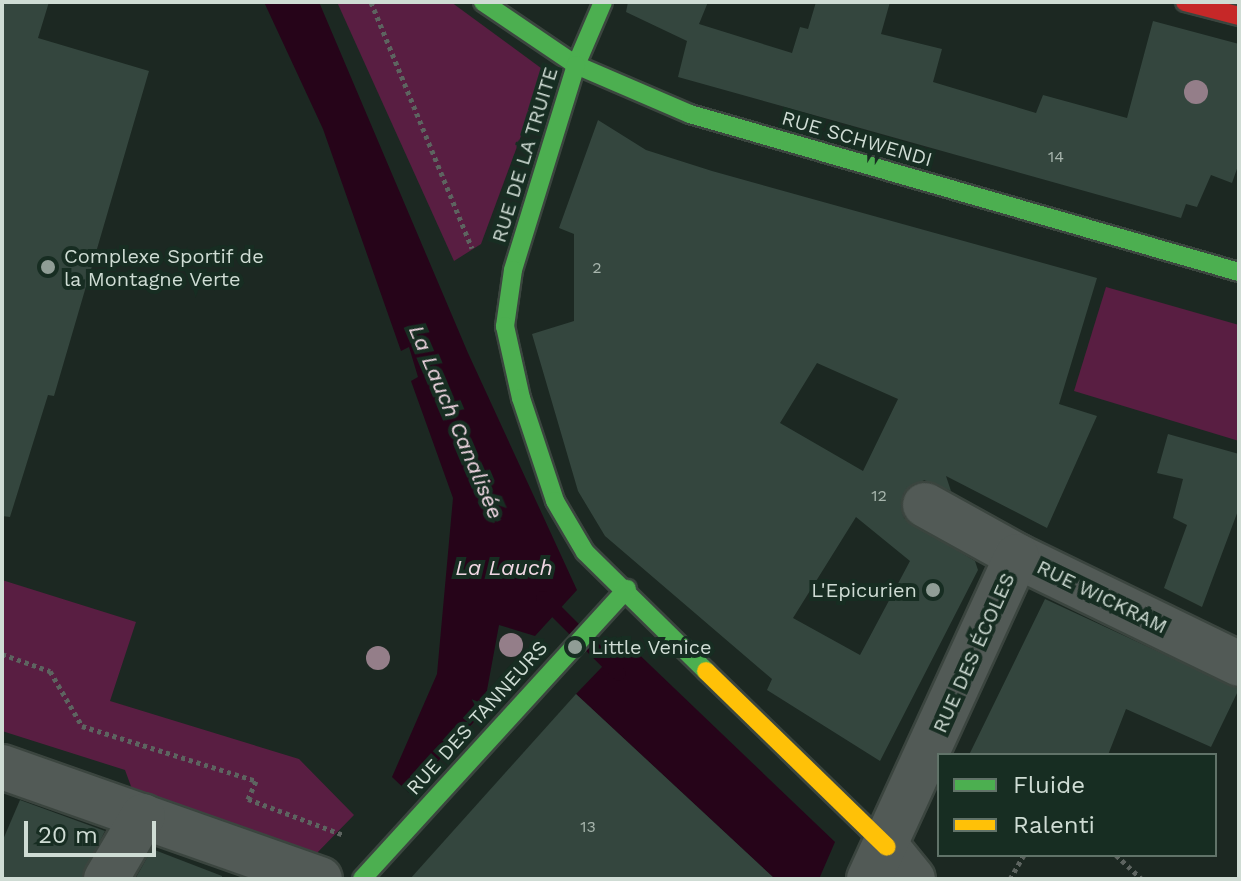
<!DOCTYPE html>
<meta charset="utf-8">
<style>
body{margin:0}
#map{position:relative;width:1241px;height:881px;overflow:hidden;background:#1c2822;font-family:"Work Sans",sans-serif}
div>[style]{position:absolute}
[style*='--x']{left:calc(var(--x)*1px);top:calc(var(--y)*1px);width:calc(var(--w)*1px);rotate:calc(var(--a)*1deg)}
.green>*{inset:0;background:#591e42}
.water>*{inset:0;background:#260419}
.stream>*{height:14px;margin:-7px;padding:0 7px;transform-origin:7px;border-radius:7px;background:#260419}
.building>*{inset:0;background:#34463e}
.path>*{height:5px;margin-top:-2.5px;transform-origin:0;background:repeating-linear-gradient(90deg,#5d6460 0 4px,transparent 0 8px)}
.roads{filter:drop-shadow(2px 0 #3b453f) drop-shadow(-2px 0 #3b453f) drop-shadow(0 2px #3b453f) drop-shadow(0 -2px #3b453f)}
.street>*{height:44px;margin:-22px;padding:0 22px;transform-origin:22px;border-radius:22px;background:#525a56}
.fast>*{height:18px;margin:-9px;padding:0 9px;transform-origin:9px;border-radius:9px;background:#4caf50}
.slow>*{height:18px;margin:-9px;padding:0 9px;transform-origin:9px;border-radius:9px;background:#ffc107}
.jam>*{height:18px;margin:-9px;padding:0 9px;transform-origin:9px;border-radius:9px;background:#c62828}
.trees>*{width:24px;height:24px;margin:-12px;border-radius:50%;background:#947e89}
.dots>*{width:22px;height:22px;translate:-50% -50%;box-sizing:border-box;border:4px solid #172d22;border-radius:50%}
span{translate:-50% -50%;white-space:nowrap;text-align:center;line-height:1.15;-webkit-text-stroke:8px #172d22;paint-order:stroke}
.number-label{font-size:16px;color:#a8b6ae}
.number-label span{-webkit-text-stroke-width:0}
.street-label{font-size:20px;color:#cfdcd4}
.poi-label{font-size:20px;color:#cfdcd4}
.left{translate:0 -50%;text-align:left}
.right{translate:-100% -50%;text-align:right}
.water-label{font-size:22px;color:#f1d8e4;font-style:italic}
.frame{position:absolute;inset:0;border:4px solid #cfdcd4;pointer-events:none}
.legend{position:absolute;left:937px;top:753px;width:280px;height:104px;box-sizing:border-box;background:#172d22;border:2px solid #617369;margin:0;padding:10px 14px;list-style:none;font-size:24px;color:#cfdcd4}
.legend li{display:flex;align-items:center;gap:16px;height:40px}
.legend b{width:40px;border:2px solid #617369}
.scale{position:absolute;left:24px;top:821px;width:132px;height:36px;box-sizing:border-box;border:4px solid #cfdcd4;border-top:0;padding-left:10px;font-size:24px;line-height:28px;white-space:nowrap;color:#cfdcd4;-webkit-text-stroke:6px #172d22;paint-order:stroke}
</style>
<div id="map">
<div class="green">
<div style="clip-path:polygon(337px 2px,451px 2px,545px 71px,481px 244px,454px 261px)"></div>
<div style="clip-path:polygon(1106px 287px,1239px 325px,1239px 441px,1074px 391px)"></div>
<div style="clip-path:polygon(2px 580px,136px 622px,110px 701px,299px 759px,354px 815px,315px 855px,152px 799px,132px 789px,125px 770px,2px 731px)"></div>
</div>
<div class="water">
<div style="clip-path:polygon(264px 2px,319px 2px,468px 353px,577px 590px,535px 636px,499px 625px,483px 712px,409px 793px,392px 777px,437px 674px,453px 498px,411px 381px,418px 377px,409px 347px,401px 351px,323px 129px)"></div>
<div style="clip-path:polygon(626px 642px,835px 842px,819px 879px,775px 879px,576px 694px)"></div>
</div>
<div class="stream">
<div style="--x:543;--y:598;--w:107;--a:45"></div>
</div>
<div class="building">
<div style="clip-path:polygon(2px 2px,49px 2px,38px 38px,149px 71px,54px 396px,48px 395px,10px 517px,2px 516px)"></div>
<div style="clip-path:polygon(628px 2px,708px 2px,699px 24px,792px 53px,800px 27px,808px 29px,816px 2px,890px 2px,881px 34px,942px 49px,933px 82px,1036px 113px,1043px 95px,1127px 118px,1153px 21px,1239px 44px,1239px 163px,1232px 183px,1211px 175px,1197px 207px,1186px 204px,1181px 218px,678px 77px,687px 41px,626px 12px)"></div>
<div style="clip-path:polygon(evenodd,598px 120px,646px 150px,712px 171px,1097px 278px,1059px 404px,1097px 416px,1047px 528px,946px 476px,951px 491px,924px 480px,903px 494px,904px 518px,975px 561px,978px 570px,880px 761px,767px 690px,772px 679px,605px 536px,578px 491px,532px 334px,574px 321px,574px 234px,559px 228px,598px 120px,817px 363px,898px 399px,863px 471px,780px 423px,817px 363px,598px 120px,856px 517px,910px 561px,860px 655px,793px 618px,856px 517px)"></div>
<div style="clip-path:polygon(1168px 434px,1239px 454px,1239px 508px,1202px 607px,1164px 588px,1187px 525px,1173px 518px,1183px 479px,1157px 473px)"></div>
<div style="clip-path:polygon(1045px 599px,1239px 689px,1211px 747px,1126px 709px,1108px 755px,969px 755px)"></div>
<div style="clip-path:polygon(576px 694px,775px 879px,410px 879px)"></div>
<div style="clip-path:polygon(20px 800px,105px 831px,81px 879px,2px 879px,2px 842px)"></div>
<div style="clip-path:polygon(152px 849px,222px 876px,222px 879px,135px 879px)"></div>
</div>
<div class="path">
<div style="--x:371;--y:2;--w:266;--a:67.7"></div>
<div style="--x:2;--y:654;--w:51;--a:19.5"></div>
<div style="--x:50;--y:671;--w:64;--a:59.8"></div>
<div style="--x:82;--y:726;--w:182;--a:17.5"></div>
<div style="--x:256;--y:781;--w:20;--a:114"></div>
<div style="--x:248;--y:799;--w:103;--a:20.6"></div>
<div style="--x:1116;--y:855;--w:35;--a:43"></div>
<div style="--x:1010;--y:879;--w:28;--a:-60"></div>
</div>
<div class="roads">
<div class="street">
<div style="--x:925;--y:505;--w:105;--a:29"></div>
<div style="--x:1017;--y:556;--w:247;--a:25.9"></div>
<div style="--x:2;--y:767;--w:337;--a:19.4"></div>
<div style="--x:887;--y:847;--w:41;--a:50.9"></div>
<div style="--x:106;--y:879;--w:73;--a:-59.6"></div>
<div style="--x:869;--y:879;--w:355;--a:-65.4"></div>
</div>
<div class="fast">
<div style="--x:483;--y:2;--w:112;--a:34.1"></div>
<div style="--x:576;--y:65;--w:124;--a:23.3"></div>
<div style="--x:690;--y:114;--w:571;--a:16.06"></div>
<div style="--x:603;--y:2;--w:69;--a:113.2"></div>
<div style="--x:576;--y:65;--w:214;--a:107.1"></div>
<div style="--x:513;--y:270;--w:57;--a:98.1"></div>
<div style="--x:505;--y:326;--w:74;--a:77.5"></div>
<div style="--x:521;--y:398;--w:108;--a:71.7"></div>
<div style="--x:555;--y:501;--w:59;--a:59.5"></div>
<div style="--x:585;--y:552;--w:170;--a:44.5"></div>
<div style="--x:362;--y:879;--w:393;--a:-47.6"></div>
</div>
<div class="slow">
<div style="--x:706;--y:671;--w:252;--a:44.2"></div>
</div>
<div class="jam">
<div style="--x:1185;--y:2;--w:56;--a:14.5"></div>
</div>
</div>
<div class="trees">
<div style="left:1196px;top:92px"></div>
<div style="left:511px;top:645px"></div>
<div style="left:378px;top:658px"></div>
</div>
<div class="dots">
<div style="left:48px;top:267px;background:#909d96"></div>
<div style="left:933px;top:590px;background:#909d96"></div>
<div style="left:575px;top:647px;background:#909d96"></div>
</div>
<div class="number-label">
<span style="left:1056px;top:157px">14</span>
<span style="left:597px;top:268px">2</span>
<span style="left:879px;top:496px">12</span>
<span style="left:588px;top:827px">13</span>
</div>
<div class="street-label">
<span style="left:857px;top:139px;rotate:16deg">RUE SCHWENDI</span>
<span style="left:525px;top:155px;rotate:-73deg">RUE DE LA TRUITE</span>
<span style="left:1102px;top:597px;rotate:26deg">RUE WICKRAM</span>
<span style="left:974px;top:653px;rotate:-66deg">RUE DES ÉCOLES</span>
<span style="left:477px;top:718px;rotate:-48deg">RUE DES TANNEURS</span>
</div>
<div class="poi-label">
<span class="left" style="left:64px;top:268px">Complexe Sportif de<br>la Montagne Verte</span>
<span class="right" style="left:917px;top:590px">L'Epicurien</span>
<span class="left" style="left:591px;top:647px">Little Venice</span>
</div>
<div class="water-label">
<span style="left:456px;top:422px;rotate:67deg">La Lauch Canalisée</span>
<span style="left:504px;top:568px">La Lauch</span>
</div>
<div class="frame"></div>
<ul class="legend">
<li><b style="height:10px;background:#4caf50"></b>Fluide</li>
<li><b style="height:10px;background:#ffc107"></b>Ralenti</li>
</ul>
<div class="scale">20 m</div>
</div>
